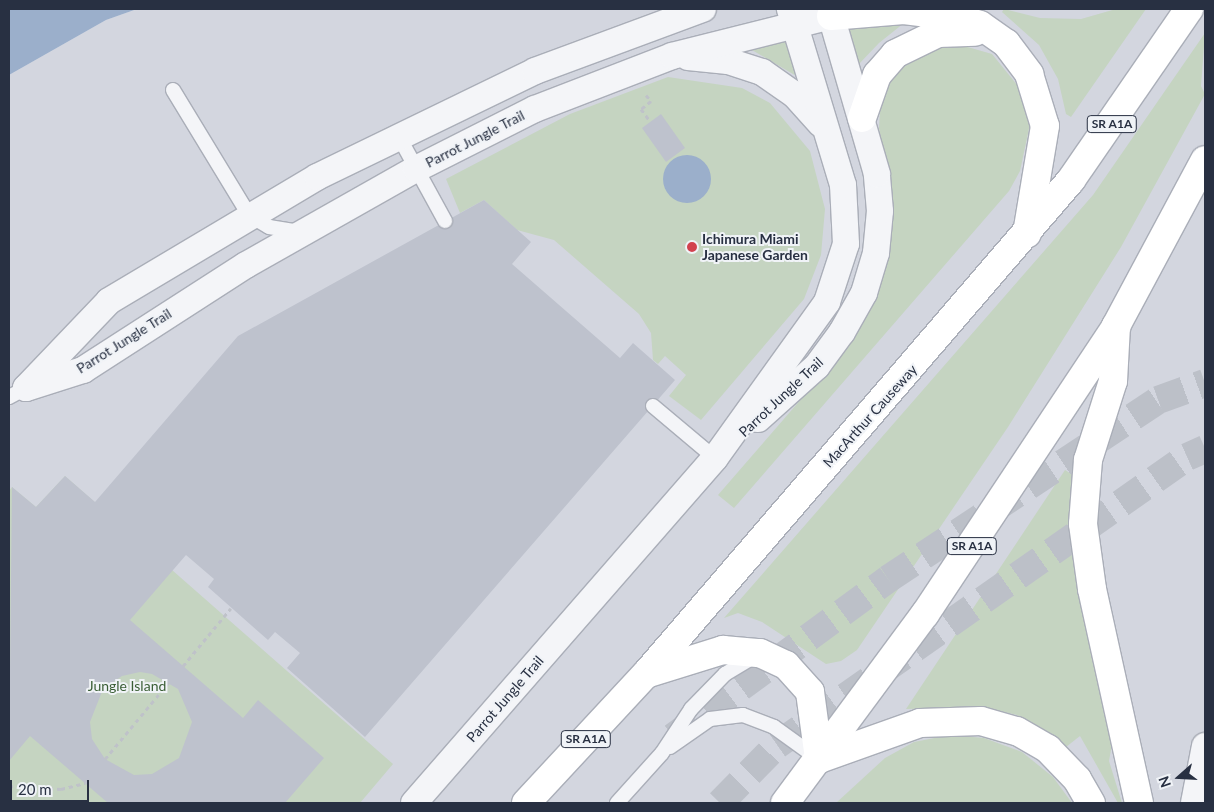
<!DOCTYPE html>
<style>
body{margin:0}
#map{position:relative;width:1214px;height:812px;overflow:hidden;background:#e1e4ea;font-family:Lato,sans-serif}
div>[style]{position:absolute}
[style*='--x']{left:calc(var(--x)*1px);top:calc(var(--y)*1px);width:calc(var(--w)*1px);rotate:calc(var(--a)*1deg)}
.built>*{inset:0;background:#d3d6df}
.green>*{inset:0;background:#c5d4c1}
.water>*{inset:0;background:#9bafcb}
.round{border-radius:50%}
.building>*{inset:0;background:#bec2cd}
.motorway-tunnel>*{height:28px;margin-top:-14px;transform-origin:0;background:repeating-linear-gradient(90deg,#bcc0c8 0 28px,transparent 0 42px)}
.path>*{height:3px;margin-top:-1.5px;transform-origin:0;background:repeating-linear-gradient(90deg,#bfc2c9 0 4px,transparent 0 8px)}
.roads{filter:drop-shadow(1px 0 #aaaeb8) drop-shadow(-1px 0 #aaaeb8) drop-shadow(0 1px #aaaeb8) drop-shadow(0 -1px #aaaeb8)}
.service>*{height:14px;margin:-7px;padding:0 7px;transform-origin:7px;border-radius:7px;background:#f4f5f8}
.minor>*{height:26px;margin:-13px;padding:0 13px;transform-origin:13px;border-radius:13px;background:#f4f5f8}
.trunk>*{height:28px;margin:-14px;padding:0 14px;transform-origin:14px;border-radius:14px;background:#fff}
.dots>*{width:14px;height:14px;translate:-50% -50%;box-sizing:border-box;border:2px solid #f0f3f7;border-radius:50%}
span{translate:-50% -50%;white-space:nowrap;text-align:center;line-height:1.15;-webkit-text-stroke:4px #f0f3f7;paint-order:stroke}
.shield-label span{padding:1px 4px;background:#f0f3f7;border:1px solid;border-radius:4px;-webkit-text-stroke-width:0}
.shield-label{font-size:12px;color:#283042;font-weight:700}
.street-label{font-size:14px;color:#283042}
.poi-label{font-size:14px;color:#283042;font-weight:700}
.left{translate:0 -50%;text-align:left}
.park-label{font-size:14px;color:#3a5e35}
.frame{position:absolute;inset:0;border:10px solid #283042;pointer-events:none}
.north{position:absolute;left:1154px;top:752px;width:50px;height:50px;-webkit-text-stroke:4px #f0f3f7;paint-order:stroke;rotate:251deg;font-size:14px;font-weight:700;line-height:20px;text-align:center;color:#283042}
.north::after{content:'';display:block;margin:auto;width:18px;height:22px;background:#283042;clip-path:polygon(50% 0,100% 100%,50% 72%,0 100%)}
.scale{position:absolute;left:10px;top:780px;width:79px;height:22px;box-sizing:border-box;border:2px solid #283042;border-top:0;padding-left:6px;font-size:15px;line-height:18px;white-space:nowrap;color:#283042;-webkit-text-stroke:4px #f0f3f7;paint-order:stroke}
</style>
<div id="map">
<div class="built">
<div style="clip-path:polygon(137px 9px,1205px 9px,1205px 803px,9px 803px,9px 75px,106px 20px)"></div>
</div>
<div class="green">
<div style="clip-path:polygon(1004px 9px,1040px 18px,1081px 19px,1116px 9px,1146px 9px,1071px 117px,1066px 114px,1058px 79px,1039px 45px,1002px 12px)"></div>
<div style="clip-path:polygon(904px 23px,879px 43px,858px 65px,846px 28px)"></div>
<div style="clip-path:polygon(1205px 33px,1201px 86px,1205px 94px,1121px 247px,1008px 427px,857px 650px,841px 661px,826px 664px,762px 622px,738px 613px,724px 618px,1093px 195px)"></div>
<div style="clip-path:polygon(786px 38px,798px 77px,752px 50px)"></div>
<div style="clip-path:polygon(957px 44px,992px 54px,1022px 91px,1030px 124px,1020px 171px,1009px 191px,734px 508px,718px 495px,855px 337px,875px 301px,891px 244px,891px 193px,879px 128px,881px 93px,893px 70px,916px 50px)"></div>
<div style="clip-path:polygon(668px 77px,742px 88px,770px 103px,810px 151px,825px 209px,821px 255px,804px 299px,701px 420px,669px 396px,686px 375px,665px 356px,658px 364px,653px 360px,651px 333px,639px 314px,554px 240px,517px 230px,484px 200px,460px 213px,446px 179px,570px 114px)"></div>
<div style="clip-path:polygon(1065px 470px,1073px 475px,1070px 519px,1113px 739px,1109px 761px,1122px 803px,1118px 803px,1080px 736px,1066px 747px,1017px 715px,983px 707px,906px 709px)"></div>
<div style="clip-path:polygon(65px 476px,393px 764px,360px 803px,9px 803px,9px 491px,12px 487px,36px 507px)"></div>
<div style="clip-path:polygon(950px 735px,984px 738px,1022px 752px,1053px 777px,1072px 803px,836px 803px,885px 758px,914px 742px)"></div>
</div>
<div class="water">
<div style="clip-path:polygon(9px 9px,137px 9px,106px 20px,9px 75px)"></div>
<div class="round" style="left:663px;top:155px;width:48px;height:48px"></div>
</div>
<div class="building">
<div style="clip-path:polygon(661px 114px,685px 148px,666px 162px,642px 128px)"></div>
<div style="clip-path:polygon(evenodd,484px 200px,531px 242px,512px 264px,620px 358px,633px 343px,675px 380px,365px 737px,287px 668px,300px 653px,275px 632px,268px 640px,208px 587px,214px 579px,186px 555px,130px 620px,243px 718px,258px 700px,324px 758px,285px 803px,108px 803px,30px 736px,9px 761px,12px 487px,36px 507px,65px 476px,95px 502px,238px 336px,484px 200px,140px 672px,152px 674px,178px 689px,192px 722px,179px 758px,152px 774px,134px 775px,105px 759px,92px 739px,90px 722px,103px 689px,122px 676px,140px 672px)"></div>
</div>
<div class="motorway-tunnel">
<div style="--x:673;--y:737;--w:267;--a:-36.3"></div>
<div style="--x:888;--y:579;--w:324;--a:-33.5"></div>
<div style="--x:1158;--y:400;--w:50;--a:-19.9"></div>
<div style="--x:720;--y:803;--w:81;--a:-45.5"></div>
<div style="--x:777;--y:745;--w:501;--a:-35.09"></div>
<div style="--x:1187;--y:457;--w:20;--a:-24"></div>
</div>
<div class="path">
<div style="--x:646;--y:95;--w:8;--a:50"></div>
<div style="--x:651;--y:101;--w:13;--a:141"></div>
<div style="--x:641;--y:109;--w:15;--a:53"></div>
<div style="--x:183;--y:666;--w:75;--a:-50.4"></div>
<div style="--x:105;--y:759;--w:102;--a:-50.2"></div>
<div style="--x:9;--y:786;--w:52;--a:3.3"></div>
<div style="--x:61;--y:789;--w:25;--a:-14"></div>
</div>
<div class="roads">
<div class="service">
<div style="--x:173;--y:90;--w:146;--a:58.7"></div>
<div style="--x:249;--y:215;--w:23;--a:31"></div>
<div style="--x:269;--y:227;--w:31;--a:9"></div>
<div style="--x:398;--y:135;--w:98;--a:61.3"></div>
<div style="--x:9;--y:397;--w:19;--a:-28"></div>
<div style="--x:653;--y:406;--w:81;--a:40"></div>
<div style="--x:670;--y:747;--w:49;--a:-35"></div>
<div style="--x:710;--y:719;--w:33;--a:-7"></div>
<div style="--x:743;--y:715;--w:33;--a:21"></div>
<div style="--x:774;--y:727;--w:53;--a:35.8"></div>
<div style="--x:617;--y:803;--w:67;--a:-48"></div>
<div style="--x:662;--y:753;--w:53;--a:-56.6"></div>
<div style="--x:691;--y:709;--w:49;--a:-45.8"></div>
<div style="--x:725;--y:674;--w:33;--a:-31"></div>
</div>
<div class="minor">
<div style="--x:688;--y:57;--w:40;--a:5.7"></div>
<div style="--x:728;--y:61;--w:36;--a:18"></div>
<div style="--x:762;--y:72;--w:39;--a:35"></div>
<div style="--x:794;--y:94;--w:40;--a:48"></div>
<div style="--x:26;--y:388;--w:60;--a:-17.5"></div>
<div style="--x:83;--y:370;--w:194;--a:-32.8"></div>
<div style="--x:246;--y:265;--w:195;--a:-29.5"></div>
<div style="--x:416;--y:169;--w:133;--a:-26.8"></div>
<div style="--x:535;--y:109;--w:147;--a:-21.1"></div>
<div style="--x:672;--y:56;--w:164;--a:-14.1"></div>
<div style="--x:26;--y:388;--w:120;--a:-46.3"></div>
<div style="--x:109;--y:301;--w:242;--a:-30.8"></div>
<div style="--x:317;--y:177;--w:242;--a:-25.9"></div>
<div style="--x:535;--y:71;--w:179;--a:-20.3"></div>
<div style="--x:758;--y:419;--w:79;--a:-41.9"></div>
<div style="--x:817;--y:366;--w:42;--a:-53.7"></div>
<div style="--x:842;--y:332;--w:45;--a:-60.6"></div>
<div style="--x:864;--y:293;--w:42;--a:-73.3"></div>
<div style="--x:876;--y:253;--w:42;--a:-84.6"></div>
<div style="--x:880;--y:211;--w:37;--a:-95"></div>
<div style="--x:877;--y:174;--w:172;--a:-106.2"></div>
<div style="--x:414;--y:803;--w:458;--a:-48.9"></div>
<div style="--x:715;--y:458;--w:192;--a:-54.3"></div>
<div style="--x:827;--y:302;--w:61;--a:-71.9"></div>
<div style="--x:846;--y:244;--w:59;--a:-92.9"></div>
<div style="--x:843;--y:185;--w:184;--a:-106.8"></div>
<div style="--x:1194;--y:803;--w:58;--a:-79.1"></div>
</div>
<div class="trunk">
<div style="--x:831;--y:16;--w:73;--a:-4.7"></div>
<div style="--x:904;--y:10;--w:47;--a:7.3"></div>
<div style="--x:951;--y:16;--w:30;--a:17"></div>
<div style="--x:980;--y:25;--w:32;--a:35"></div>
<div style="--x:1006;--y:43;--w:39;--a:53"></div>
<div style="--x:1029;--y:74;--w:54;--a:72.9"></div>
<div style="--x:1045;--y:126;--w:109;--a:99.5"></div>
<div style="--x:862;--y:118;--w:46;--a:-70.8"></div>
<div style="--x:877;--y:75;--w:28;--a:-49"></div>
<div style="--x:895;--y:54;--w:48;--a:-26"></div>
<div style="--x:938;--y:33;--w:37;--a:-2"></div>
<div style="--x:1116;--y:326;--w:55;--a:93.1"></div>
<div style="--x:1113;--y:381;--w:83;--a:107.6"></div>
<div style="--x:1088;--y:460;--w:64;--a:94.5"></div>
<div style="--x:1083;--y:524;--w:66;--a:82.1"></div>
<div style="--x:1092;--y:589;--w:219;--a:77.6"></div>
<div style="--x:646;--y:674;--w:81;--a:-17.3"></div>
<div style="--x:723;--y:650;--w:37;--a:5"></div>
<div style="--x:760;--y:653;--w:29;--a:25"></div>
<div style="--x:786;--y:665;--w:36;--a:48"></div>
<div style="--x:810;--y:692;--w:68;--a:82.3"></div>
<div style="--x:819;--y:759;--w:107;--a:-19.6"></div>
<div style="--x:920;--y:723;--w:61;--a:-1.9"></div>
<div style="--x:981;--y:721;--w:37;--a:16"></div>
<div style="--x:1017;--y:731;--w:36;--a:30"></div>
<div style="--x:1048;--y:749;--w:42;--a:46"></div>
<div style="--x:1077;--y:779;--w:28;--a:60"></div>
<div style="--x:526;--y:803;--w:176;--a:-47.1"></div>
<div style="--x:646;--y:674;--w:652;--a:-49.29"></div>
<div style="--x:1071;--y:180;--w:208;--a:-55.4"></div>
<div style="--x:785;--y:803;--w:235;--a:-53.5"></div>
<div style="--x:925;--y:614;--w:346;--a:-56.4"></div>
<div style="--x:1116;--y:326;--w:188;--a:-61.8"></div>
</div>
</div>
<div class="dots">
<div style="left:692px;top:247px;background:#d2424f"></div>
</div>
<div class="shield-label">
<span style="left:1112px;top:124px">SR A1A</span>
<span style="left:972px;top:546px">SR A1A</span>
<span style="left:586px;top:739px">SR A1A</span>
</div>
<div class="street-label">
<span style="left:475px;top:139px;rotate:-27deg">Parrot Jungle Trail</span>
<span style="left:124px;top:341px;rotate:-32deg">Parrot Jungle Trail</span>
<span style="left:781px;top:397px;rotate:-43deg">Parrot Jungle Trail</span>
<span style="left:870px;top:416px;rotate:-48deg">MacArthur Causeway</span>
<span style="left:505px;top:699px;rotate:-49deg">Parrot Jungle Trail</span>
</div>
<div class="poi-label">
<span class="left" style="left:702px;top:247px">Ichimura Miami<br>Japanese Garden</span>
</div>
<div class="park-label">
<span style="left:127px;top:686px">Jungle Island</span>
</div>
<div class="frame"></div>
<div class="north">N</div>
<div class="scale">20 m</div>
</div>
